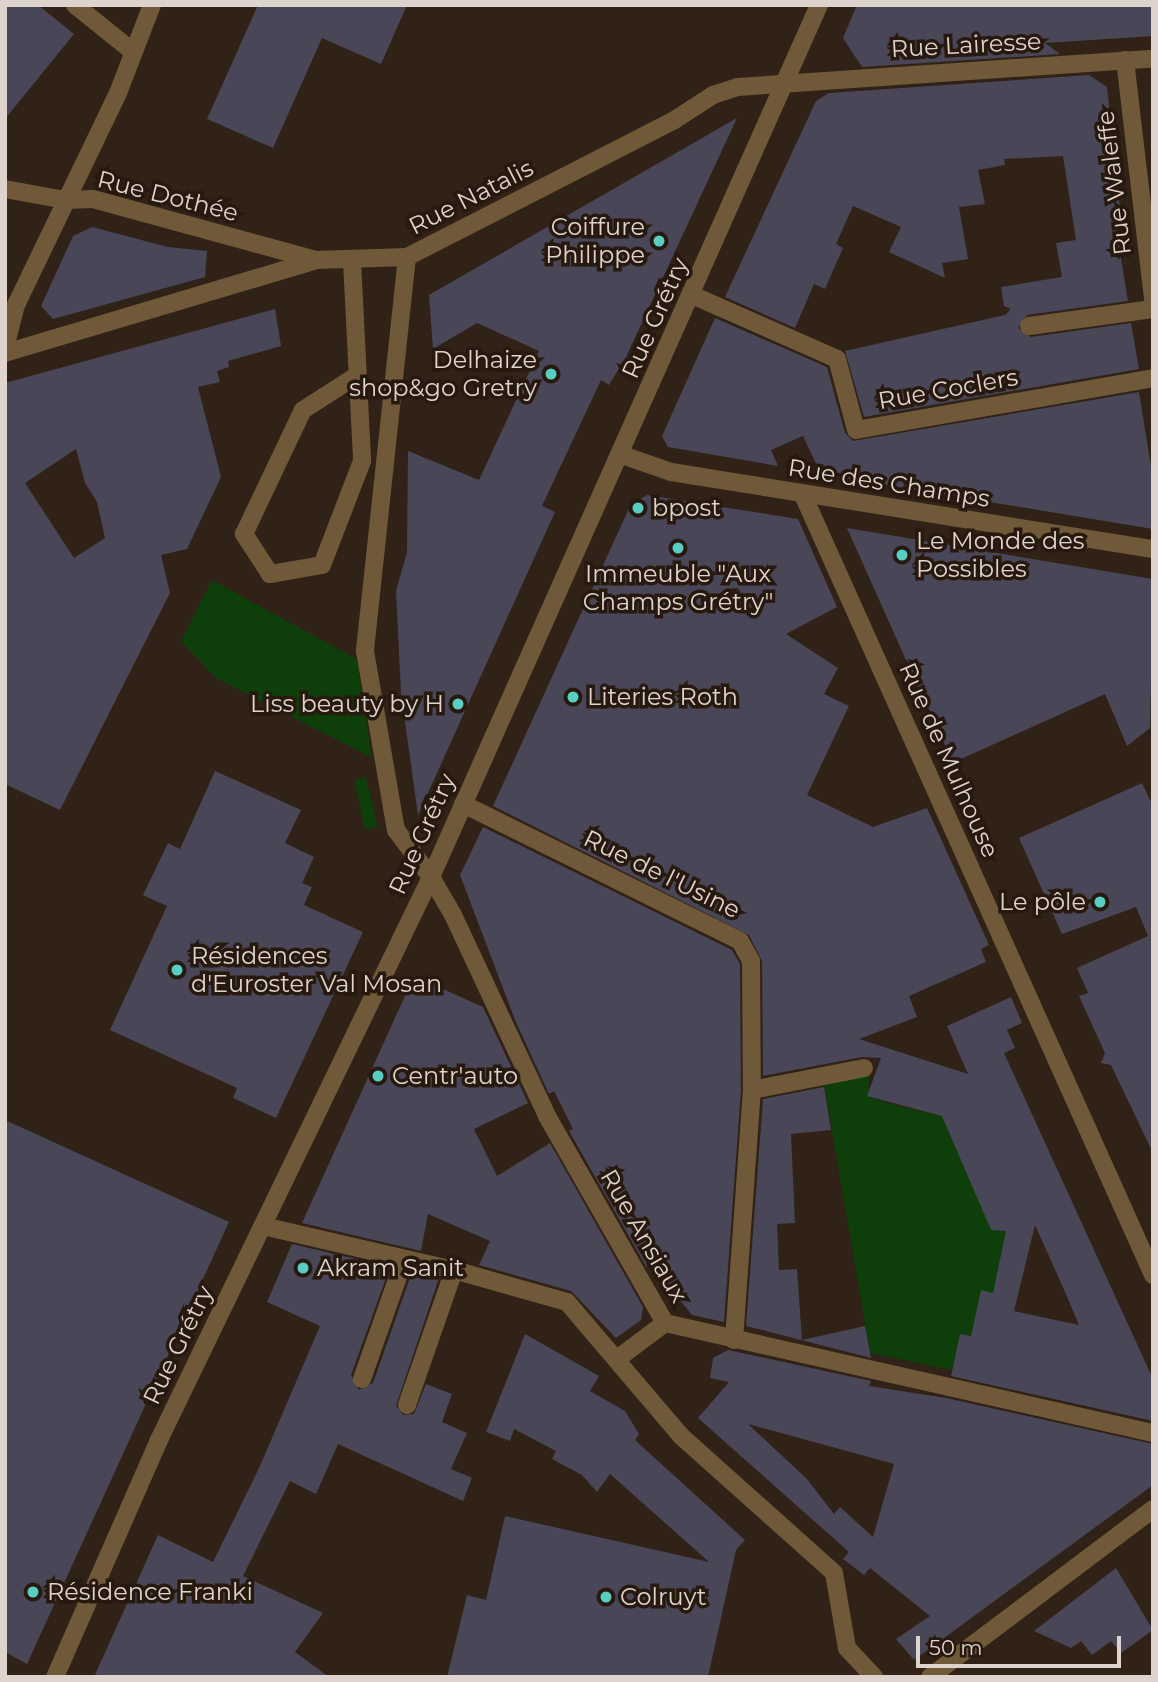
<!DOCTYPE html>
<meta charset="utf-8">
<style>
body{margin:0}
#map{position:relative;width:1158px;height:1682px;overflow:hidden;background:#312218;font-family:Montserrat,sans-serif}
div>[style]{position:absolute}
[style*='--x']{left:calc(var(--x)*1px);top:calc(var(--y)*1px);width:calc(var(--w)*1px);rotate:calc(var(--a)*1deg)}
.green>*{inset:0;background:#0e3e0a}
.building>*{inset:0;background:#484657}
.minor>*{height:18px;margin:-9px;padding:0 9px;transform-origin:9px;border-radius:9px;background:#6f5938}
.dots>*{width:19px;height:19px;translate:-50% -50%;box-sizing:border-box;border:4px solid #27190e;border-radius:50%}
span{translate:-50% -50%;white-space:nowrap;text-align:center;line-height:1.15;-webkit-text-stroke:7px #27190e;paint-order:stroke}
.street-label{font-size:24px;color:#ded4cd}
.poi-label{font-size:24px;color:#ded4cd}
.right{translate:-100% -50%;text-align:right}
.left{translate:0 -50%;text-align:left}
.frame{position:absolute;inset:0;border:7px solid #ded4cd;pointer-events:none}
.scale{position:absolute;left:916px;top:1636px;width:205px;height:32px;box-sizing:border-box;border:4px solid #ded4cd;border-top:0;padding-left:9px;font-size:21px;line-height:24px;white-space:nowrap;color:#ded4cd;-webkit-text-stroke:5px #27190e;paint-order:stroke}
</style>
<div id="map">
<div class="green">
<div style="clip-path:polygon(212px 580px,357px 659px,372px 758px,216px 678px,181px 641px)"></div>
<div style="clip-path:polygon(366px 777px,378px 827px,365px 830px,354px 780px)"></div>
<div style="clip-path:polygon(870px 1073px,868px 1096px,891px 1104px,933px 1114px,934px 1089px,991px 1229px,1008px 1231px,994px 1293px,972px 1336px,960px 1334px,952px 1370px,870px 1353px,824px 1084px)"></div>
</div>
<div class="building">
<div style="clip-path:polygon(5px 5px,38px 5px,74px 34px,5px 119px)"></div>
<div style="clip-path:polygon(258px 5px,407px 5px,381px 64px,322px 38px,273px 148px,207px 119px)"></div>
<div style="clip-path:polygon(857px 5px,1153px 5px,1153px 36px,1045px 43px,1060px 54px,862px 67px,843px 38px)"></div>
<div style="clip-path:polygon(1089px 75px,1107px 87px,1120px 209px,1113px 210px,1128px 301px,1027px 315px,1018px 328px,1031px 337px,1131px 323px,1139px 369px,864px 417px,845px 351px,1005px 315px,1011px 309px,1004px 306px,1001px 287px,1062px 277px,1056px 243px,1076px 240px,1063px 156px,1004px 159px,1005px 165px,978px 170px,985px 204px,959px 207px,968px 259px,942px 263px,945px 278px,889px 252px,901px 227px,853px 206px,836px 244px,843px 248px,825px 289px,814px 284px,795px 328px,725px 297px,816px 101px,829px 93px)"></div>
<div style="clip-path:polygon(737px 118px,626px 357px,609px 385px,601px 380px,542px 506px,555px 512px,418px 815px,401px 693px,396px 591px,407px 552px,408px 451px,479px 480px,539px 351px,477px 323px,433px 349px,429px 295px)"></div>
<div style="clip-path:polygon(92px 227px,168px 247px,207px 251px,205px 277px,53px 319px,41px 306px,73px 236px)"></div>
<div style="clip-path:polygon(evenodd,275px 309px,281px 346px,228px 361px,229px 367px,217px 371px,220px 382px,198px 387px,221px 477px,187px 549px,161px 555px,170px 593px,60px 810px,5px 784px,5px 383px,275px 309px,76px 449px,85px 483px,97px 502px,105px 538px,74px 558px,25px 483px,76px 449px)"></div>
<div style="clip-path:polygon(715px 318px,827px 367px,845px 433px,853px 441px,1139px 392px,1153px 479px,1153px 529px,821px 474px,803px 436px,771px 450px,778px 466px,668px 447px,662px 436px)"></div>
<div style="clip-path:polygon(evenodd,647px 495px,798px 519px,837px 607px,786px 634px,838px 668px,824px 694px,849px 706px,807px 795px,873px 827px,927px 808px,989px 945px,981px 949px,986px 962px,909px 996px,917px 1017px,859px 1039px,968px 1074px,947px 1026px,1011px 997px,1022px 1023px,1007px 1030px,1015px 1048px,1004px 1053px,1153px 1379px,1153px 1421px,951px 1376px,960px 1334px,971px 1336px,981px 1290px,993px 1293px,1006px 1231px,991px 1230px,942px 1116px,867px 1096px,881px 1058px,862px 1057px,763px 1076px,762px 961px,749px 935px,493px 806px,631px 504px,647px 495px,1035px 1225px,1062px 1285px,1079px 1325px,1014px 1311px,1035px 1225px)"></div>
<div style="clip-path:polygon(847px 528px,1153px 579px,1150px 728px,1127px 746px,1105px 694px,952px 763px)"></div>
<div style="clip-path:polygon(215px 771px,301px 810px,285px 843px,314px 857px,302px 883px,312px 887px,304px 905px,363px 932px,276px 1118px,233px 1098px,237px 1088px,110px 1030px,167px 906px,143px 895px,168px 843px,180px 849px)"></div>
<div style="clip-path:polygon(1142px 783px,1153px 806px,1153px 1153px,1111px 1065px,1101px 1063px,1105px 1053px,1079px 996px,1088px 993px,1077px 968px,1148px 936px,1136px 907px,1062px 934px,1019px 838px)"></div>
<div style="clip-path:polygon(483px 827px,732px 950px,740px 964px,741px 1090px,724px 1322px,692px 1315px,647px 1259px,647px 1268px,569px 1131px,573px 1129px,554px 1091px,549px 1094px,515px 1020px,460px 875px)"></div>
<div style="clip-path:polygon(414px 976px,483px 1007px,528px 1103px,474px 1129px,497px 1176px,550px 1143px,643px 1307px,641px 1320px,616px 1338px,571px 1291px,479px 1265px,490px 1241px,428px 1214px,421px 1251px,302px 1223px)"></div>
<div style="clip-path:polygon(824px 1087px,831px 1130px,791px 1134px,795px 1223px,777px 1224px,779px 1270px,797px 1269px,802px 1340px,865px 1326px,871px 1358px,746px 1326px,763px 1099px)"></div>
<div style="clip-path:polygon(5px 1120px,229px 1222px,27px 1664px,5px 1652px)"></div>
<div style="clip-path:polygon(292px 1244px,390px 1267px,351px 1375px,359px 1390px,373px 1383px,412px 1272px,439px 1278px,396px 1406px,403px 1415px,414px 1414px,426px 1384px,452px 1394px,442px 1422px,467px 1433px,451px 1469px,472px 1478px,463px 1501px,338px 1444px,316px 1494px,290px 1481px,243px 1576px,323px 1613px,295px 1652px,329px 1677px,94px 1677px,158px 1535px,213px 1562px,260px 1466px,320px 1326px,267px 1302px)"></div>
<div style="clip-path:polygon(525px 1334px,599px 1376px,590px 1391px,625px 1411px,639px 1434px,635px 1440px,745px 1540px,736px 1550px,708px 1677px,447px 1677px,467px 1595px,486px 1600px,505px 1516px,709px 1562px,610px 1474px,597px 1492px,582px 1475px,552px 1459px,556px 1451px,514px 1429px,510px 1441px,486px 1432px)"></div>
<div style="clip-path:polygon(evenodd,728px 1350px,871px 1381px,869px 1386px,946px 1398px,1153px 1444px,1153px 1485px,914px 1660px,896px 1639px,930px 1616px,870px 1568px,864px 1575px,843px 1559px,849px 1552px,698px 1418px,729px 1382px,710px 1378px,713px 1358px,728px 1350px,748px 1424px,894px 1464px,873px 1537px,840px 1507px,834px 1514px,807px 1479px,748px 1424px)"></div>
<div style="clip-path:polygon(1116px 1568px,1153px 1630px,1121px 1653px,1111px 1641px,1092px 1655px,1081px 1641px,1071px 1648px,1034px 1631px)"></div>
</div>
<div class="minor">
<div style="--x:75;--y:5;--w:73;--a:38.9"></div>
<div style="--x:1125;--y:60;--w:241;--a:83.3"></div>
<div style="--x:5;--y:189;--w:61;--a:10.4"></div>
<div style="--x:65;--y:200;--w:28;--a:-2"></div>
<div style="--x:93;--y:199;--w:231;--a:15.3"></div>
<div style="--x:407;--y:257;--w:396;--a:96.1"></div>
<div style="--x:365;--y:651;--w:182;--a:80.2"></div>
<div style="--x:396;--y:830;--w:59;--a:53.3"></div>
<div style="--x:431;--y:877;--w:44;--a:59.9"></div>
<div style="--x:453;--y:915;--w:222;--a:64.9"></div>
<div style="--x:547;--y:1116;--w:238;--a:60.3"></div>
<div style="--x:665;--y:1323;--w:500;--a:12.7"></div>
<div style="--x:352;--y:261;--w:200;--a:87.1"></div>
<div style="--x:362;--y:461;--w:111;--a:111"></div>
<div style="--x:322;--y:565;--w:53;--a:170.2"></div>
<div style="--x:270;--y:574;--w:48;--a:-123"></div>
<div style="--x:244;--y:534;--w:137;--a:-64.6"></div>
<div style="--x:303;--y:410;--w:63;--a:-32.7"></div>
<div style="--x:692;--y:295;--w:158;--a:23.8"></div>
<div style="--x:837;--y:359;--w:73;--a:75"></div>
<div style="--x:856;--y:430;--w:302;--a:-9.9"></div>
<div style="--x:1029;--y:326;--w:125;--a:-7.8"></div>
<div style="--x:5;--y:348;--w:44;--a:-75.7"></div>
<div style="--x:16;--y:305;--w:235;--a:-64.3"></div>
<div style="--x:118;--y:93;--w:94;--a:-68.9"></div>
<div style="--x:5;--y:353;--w:325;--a:-16.6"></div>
<div style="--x:316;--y:260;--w:91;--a:-1.9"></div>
<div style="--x:407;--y:257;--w:299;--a:-27.1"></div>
<div style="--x:673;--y:121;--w:48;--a:-33"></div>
<div style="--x:713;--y:95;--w:25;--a:-18"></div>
<div style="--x:737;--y:87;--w:417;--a:-3.9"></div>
<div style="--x:622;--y:455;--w:52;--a:19.1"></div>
<div style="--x:671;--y:472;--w:488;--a:9.1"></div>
<div style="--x:803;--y:495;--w:855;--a:65.83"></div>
<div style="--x:463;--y:804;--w:309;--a:26.3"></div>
<div style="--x:740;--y:941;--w:23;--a:61"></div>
<div style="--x:751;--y:961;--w:129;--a:89.6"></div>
<div style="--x:752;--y:1090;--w:114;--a:-11.1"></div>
<div style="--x:263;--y:1226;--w:196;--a:13"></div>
<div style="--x:454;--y:1270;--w:117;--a:15.8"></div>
<div style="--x:567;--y:1302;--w:176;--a:49.6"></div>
<div style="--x:681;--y:1436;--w:205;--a:41.8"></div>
<div style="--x:834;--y:1573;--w:76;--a:80.2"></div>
<div style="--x:847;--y:1648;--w:40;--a:47"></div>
<div style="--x:734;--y:1340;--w:251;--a:-85.9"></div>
<div style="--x:617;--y:1359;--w:60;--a:-36.9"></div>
<div style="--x:362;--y:1379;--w:126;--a:-70.6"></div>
<div style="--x:407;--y:1405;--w:143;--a:-70.8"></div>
<div style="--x:55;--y:1677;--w:257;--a:-66.3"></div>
<div style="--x:158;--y:1442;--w:627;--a:-64.21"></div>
<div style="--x:431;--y:877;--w:954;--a:-66.01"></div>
<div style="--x:930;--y:1677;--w:279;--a:-37"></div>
</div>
<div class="dots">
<div style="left:659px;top:241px;background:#57cec1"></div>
<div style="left:551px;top:374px;background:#57cec1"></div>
<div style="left:638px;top:508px;background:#57cec1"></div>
<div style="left:678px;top:548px;background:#57cec1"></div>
<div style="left:902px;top:555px;background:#57cec1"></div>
<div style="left:573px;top:697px;background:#57cec1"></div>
<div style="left:458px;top:704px;background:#57cec1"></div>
<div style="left:1100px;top:902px;background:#57cec1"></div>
<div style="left:177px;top:970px;background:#57cec1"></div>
<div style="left:378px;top:1076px;background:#57cec1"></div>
<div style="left:303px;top:1268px;background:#57cec1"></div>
<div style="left:33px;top:1592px;background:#57cec1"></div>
<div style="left:606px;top:1597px;background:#57cec1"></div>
</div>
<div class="street-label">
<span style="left:966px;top:45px;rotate:-3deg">Rue Lairesse</span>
<span style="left:1114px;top:183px;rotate:-97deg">Rue Waleffe</span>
<span style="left:168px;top:196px;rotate:14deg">Rue Dothée</span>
<span style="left:471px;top:197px;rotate:-27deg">Rue Natalis</span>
<span style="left:655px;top:318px;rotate:-66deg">Rue Grétry</span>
<span style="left:948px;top:389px;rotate:-10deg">Rue Coclers</span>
<span style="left:889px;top:483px;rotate:9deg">Rue des Champs</span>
<span style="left:949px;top:760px;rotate:66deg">Rue de Mulhouse</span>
<span style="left:422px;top:834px;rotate:-66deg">Rue Grétry</span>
<span style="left:662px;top:874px;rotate:26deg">Rue de l'Usine</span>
<span style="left:644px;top:1236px;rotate:60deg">Rue Ansiaux</span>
<span style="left:178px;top:1345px;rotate:-64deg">Rue Grétry</span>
</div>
<div class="poi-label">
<span class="right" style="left:645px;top:241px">Coiffure<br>Philippe</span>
<span class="right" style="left:537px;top:374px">Delhaize<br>shop&amp;go Gretry</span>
<span class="left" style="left:652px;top:508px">bpost</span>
<span class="left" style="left:916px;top:555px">Le Monde des<br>Possibles</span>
<span style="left:678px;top:588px">Immeuble "Aux<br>Champs Grétry"</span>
<span class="left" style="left:587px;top:697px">Literies Roth</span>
<span class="right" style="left:444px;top:704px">Liss beauty by H</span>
<span class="right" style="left:1086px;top:902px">Le pôle</span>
<span class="left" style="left:191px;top:970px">Résidences<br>d'Euroster Val Mosan</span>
<span class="left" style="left:392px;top:1076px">Centr'auto</span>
<span class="left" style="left:317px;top:1268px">Akram Sanit</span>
<span class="left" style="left:47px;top:1592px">Résidence Franki</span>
<span class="left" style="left:620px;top:1597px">Colruyt</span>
</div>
<div class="frame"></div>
<div class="scale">50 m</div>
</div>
